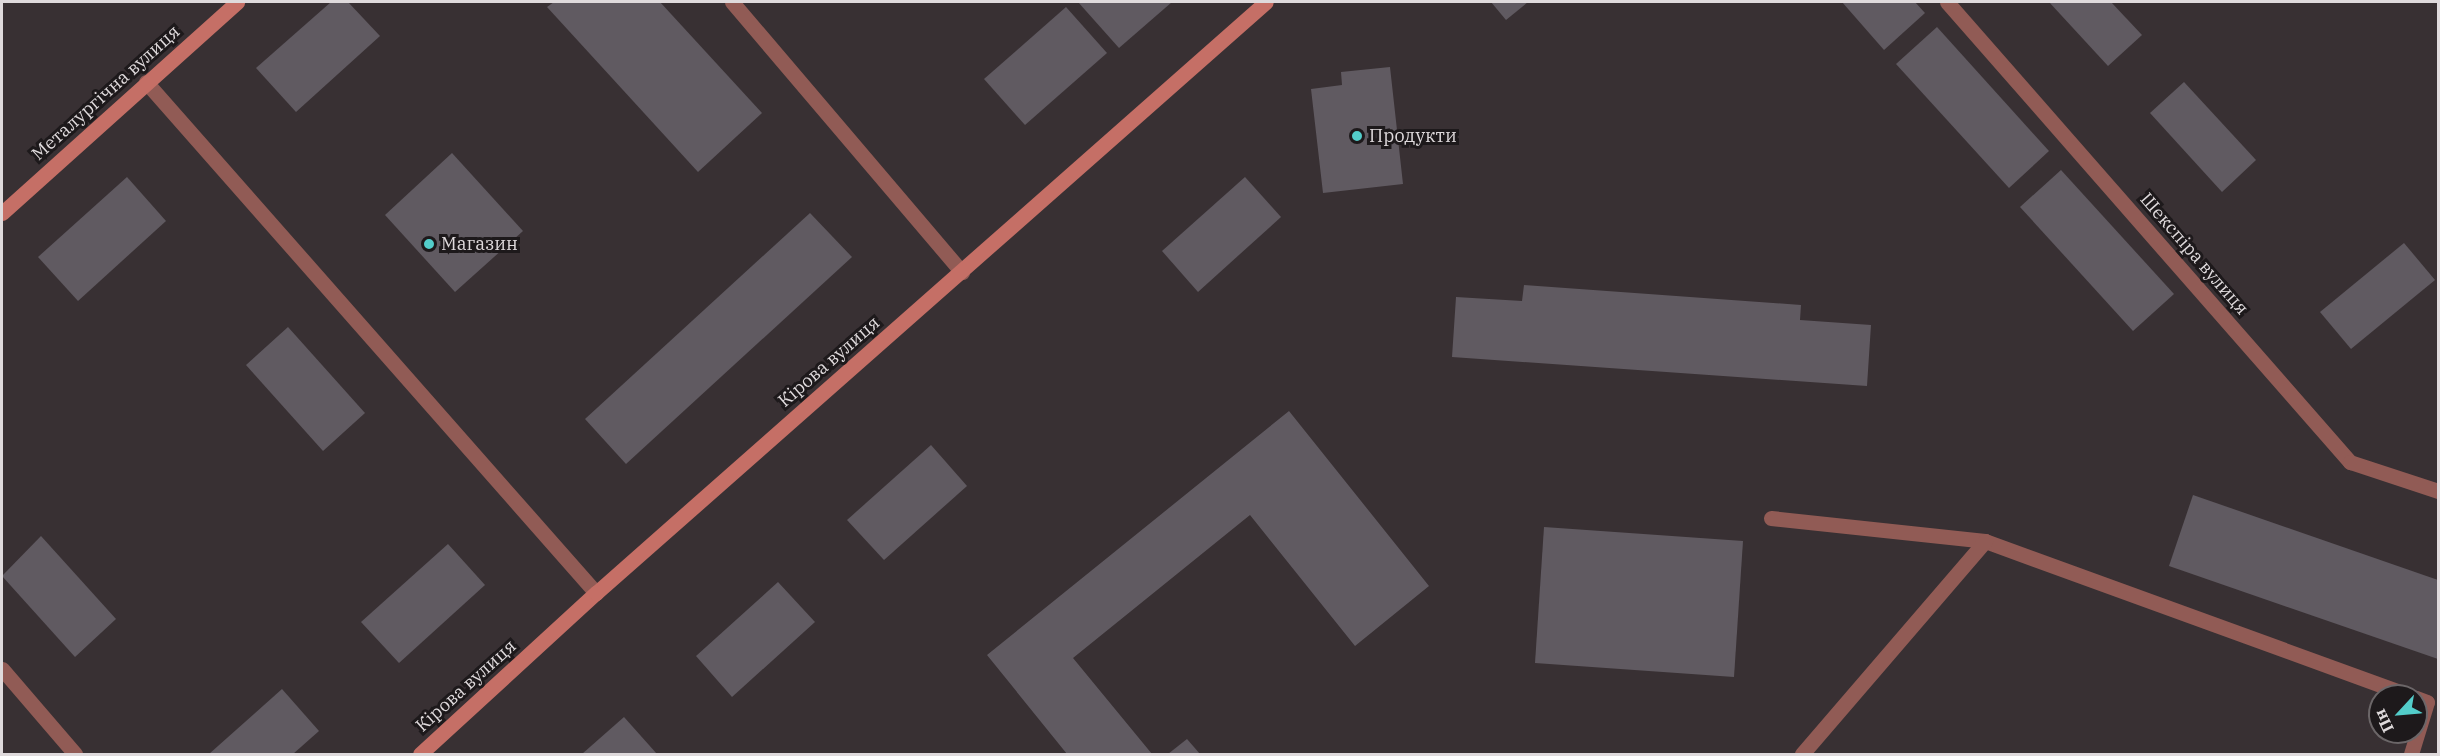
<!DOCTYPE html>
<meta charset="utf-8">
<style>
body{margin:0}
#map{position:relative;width:2440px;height:756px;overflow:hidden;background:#383033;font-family:"IBM Plex Serif",serif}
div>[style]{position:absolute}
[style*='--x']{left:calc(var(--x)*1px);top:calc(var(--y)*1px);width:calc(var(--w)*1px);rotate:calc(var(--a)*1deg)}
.building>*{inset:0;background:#605a61}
.lane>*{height:15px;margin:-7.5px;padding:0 7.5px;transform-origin:7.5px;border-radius:7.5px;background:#915b55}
.street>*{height:15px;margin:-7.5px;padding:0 7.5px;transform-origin:7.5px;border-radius:7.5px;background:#915b55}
.secondary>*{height:15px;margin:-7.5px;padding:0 7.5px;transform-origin:7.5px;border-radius:7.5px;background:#c56f66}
.dots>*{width:16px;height:16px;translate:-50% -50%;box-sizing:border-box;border:3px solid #1d191b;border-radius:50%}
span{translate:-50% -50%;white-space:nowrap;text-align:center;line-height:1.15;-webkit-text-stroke:6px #1d191b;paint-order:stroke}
.street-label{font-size:18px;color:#dfdadc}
.poi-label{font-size:18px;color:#dfdadc}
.left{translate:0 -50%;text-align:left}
.frame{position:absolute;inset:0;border:3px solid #dfdadc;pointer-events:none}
.north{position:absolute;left:2368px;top:684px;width:60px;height:60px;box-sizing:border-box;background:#1d191b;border:2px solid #6b6668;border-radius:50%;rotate:244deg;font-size:16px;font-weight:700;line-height:24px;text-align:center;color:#dfdadc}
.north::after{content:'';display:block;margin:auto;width:21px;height:27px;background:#53cdca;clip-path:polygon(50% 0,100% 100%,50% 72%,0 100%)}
</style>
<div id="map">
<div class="building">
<div style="clip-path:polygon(331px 2px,348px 2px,380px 36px,296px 112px,256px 68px)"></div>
<div style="clip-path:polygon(554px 2px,660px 2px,762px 113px,698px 172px,547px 7px)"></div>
<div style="clip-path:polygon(1078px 2px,1172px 2px,1119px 48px)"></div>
<div style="clip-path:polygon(1491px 2px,1528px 2px,1506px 20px)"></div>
<div style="clip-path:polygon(1842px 2px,1915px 2px,1925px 13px,1884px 50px)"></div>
<div style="clip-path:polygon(2049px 2px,2111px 2px,2142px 35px,2108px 66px)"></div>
<div style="clip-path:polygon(1066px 7px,1107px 53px,1025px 125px,984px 79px)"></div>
<div style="clip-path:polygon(1937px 27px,2049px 151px,2009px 188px,1896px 64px)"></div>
<div style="clip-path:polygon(1390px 67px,1403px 184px,1323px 193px,1311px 89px,1342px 85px,1341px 72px)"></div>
<div style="clip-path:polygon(2184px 82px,2256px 160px,2222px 192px,2150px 113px)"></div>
<div style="clip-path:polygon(452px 153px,523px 231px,455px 292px,385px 215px)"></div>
<div style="clip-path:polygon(2061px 170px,2174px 294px,2133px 331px,2020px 207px)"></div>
<div style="clip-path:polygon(127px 177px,166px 221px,78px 301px,38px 257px)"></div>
<div style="clip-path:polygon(1245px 177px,1281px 217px,1198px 292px,1162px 251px)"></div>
<div style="clip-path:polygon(810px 213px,852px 257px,626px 464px,585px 419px)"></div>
<div style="clip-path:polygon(2404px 243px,2435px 280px,2351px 349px,2320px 312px)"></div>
<div style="clip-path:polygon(1524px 285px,1801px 305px,1800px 320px,1871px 325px,1867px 386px,1452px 357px,1456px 297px,1522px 301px)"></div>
<div style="clip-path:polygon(288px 327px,365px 413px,323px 451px,246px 365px)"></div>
<div style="clip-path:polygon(1289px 411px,1429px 586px,1355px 646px,1250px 515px,1073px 658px,1152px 754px,1067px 754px,987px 655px)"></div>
<div style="clip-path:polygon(931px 445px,967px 486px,884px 560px,847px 520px)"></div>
<div style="clip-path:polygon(2193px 495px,2438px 580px,2438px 659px,2169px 566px)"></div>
<div style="clip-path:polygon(1544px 527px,1743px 541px,1734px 677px,1535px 663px)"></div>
<div style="clip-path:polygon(41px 536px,116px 619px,75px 657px,2px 576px)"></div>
<div style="clip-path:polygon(448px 544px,485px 585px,399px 663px,361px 622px)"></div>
<div style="clip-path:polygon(778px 582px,815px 622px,732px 697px,696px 656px)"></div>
<div style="clip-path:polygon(282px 689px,319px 731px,293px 754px,209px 754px)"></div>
<div style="clip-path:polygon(624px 717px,657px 754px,582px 754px)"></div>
<div style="clip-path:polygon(1187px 739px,1200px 754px,1168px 754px)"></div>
</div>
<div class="lane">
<div style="--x:732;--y:2;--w:355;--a:49.6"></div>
<div style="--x:146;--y:82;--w:681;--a:48.63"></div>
<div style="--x:1771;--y:518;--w:215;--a:6.1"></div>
<div style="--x:1985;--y:541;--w:452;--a:20"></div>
<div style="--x:2;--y:669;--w:112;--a:49.3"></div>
<div style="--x:1802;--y:754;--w:281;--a:-49.3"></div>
<div style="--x:2411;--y:754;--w:54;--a:-72.9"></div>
<div style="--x:2427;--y:702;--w:12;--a:-160"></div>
</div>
<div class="street">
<div style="--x:1947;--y:2;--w:612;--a:48.78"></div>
<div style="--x:2350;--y:462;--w:93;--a:18.2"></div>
</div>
<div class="secondary">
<div style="--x:2;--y:213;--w:316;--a:-41.9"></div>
<div style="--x:420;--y:754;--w:239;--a:-42.5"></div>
<div style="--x:596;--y:593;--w:893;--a:-41.42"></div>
</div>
<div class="dots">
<div style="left:1357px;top:136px;background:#53cdca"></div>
<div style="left:429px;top:244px;background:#53cdca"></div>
</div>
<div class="street-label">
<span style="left:106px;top:93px;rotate:-42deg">Металургічна вулиця</span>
<span style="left:2194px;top:254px;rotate:49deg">Шекспіра вулиця</span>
<span style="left:829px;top:362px;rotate:-41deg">Кірова вулиця</span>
<span style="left:466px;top:686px;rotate:-42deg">Кірова вулиця</span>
</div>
<div class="poi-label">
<span class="left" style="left:1369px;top:136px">Продукти</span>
<span class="left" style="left:441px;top:244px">Магазин</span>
</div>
<div class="frame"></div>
<div class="north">Пн</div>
</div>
